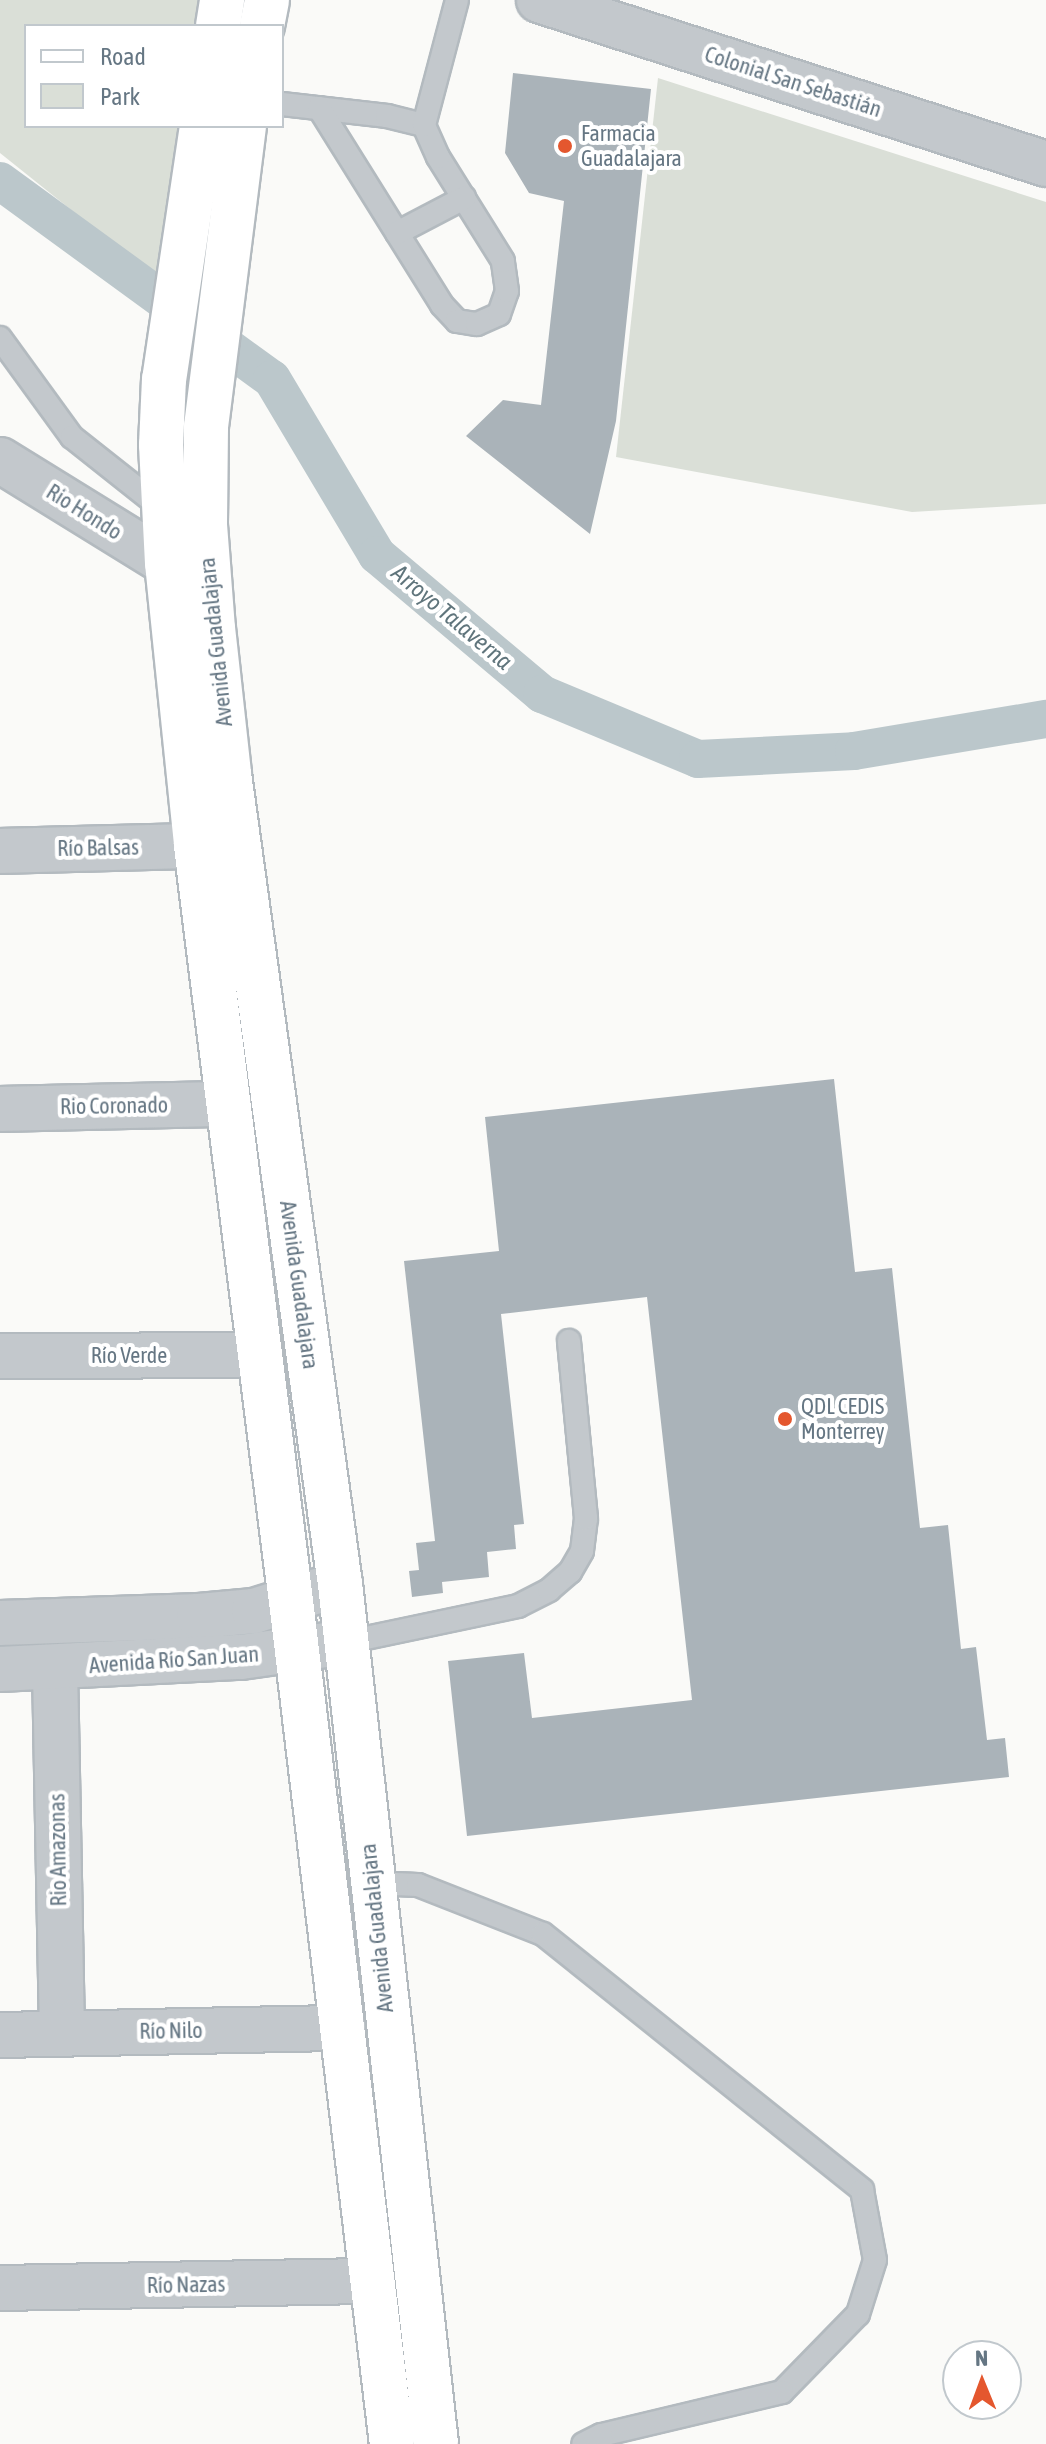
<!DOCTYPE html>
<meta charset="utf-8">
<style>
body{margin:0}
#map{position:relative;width:1046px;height:2444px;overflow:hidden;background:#fafaf8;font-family:"Asap Condensed",sans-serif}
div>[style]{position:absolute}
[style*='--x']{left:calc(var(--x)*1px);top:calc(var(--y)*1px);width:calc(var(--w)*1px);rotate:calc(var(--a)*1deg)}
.green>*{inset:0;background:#dadfd7}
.canal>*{height:38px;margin:-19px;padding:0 19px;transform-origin:19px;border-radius:19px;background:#bbc7cb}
.building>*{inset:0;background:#aab3b9}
.roads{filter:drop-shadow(2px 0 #b3babf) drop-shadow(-2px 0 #b3babf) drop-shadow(0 2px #b3babf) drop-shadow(0 -2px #b3babf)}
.service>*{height:22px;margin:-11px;padding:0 11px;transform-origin:11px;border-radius:11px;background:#c3c8cc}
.minor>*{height:44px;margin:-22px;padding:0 22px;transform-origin:22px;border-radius:22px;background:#c3c8cc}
.tertiary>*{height:44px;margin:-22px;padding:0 22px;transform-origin:22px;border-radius:22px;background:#c3c8cc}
.secondary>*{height:44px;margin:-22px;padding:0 22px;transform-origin:22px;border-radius:22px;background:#fff}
.dots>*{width:22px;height:22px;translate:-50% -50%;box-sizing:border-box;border:4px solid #fff;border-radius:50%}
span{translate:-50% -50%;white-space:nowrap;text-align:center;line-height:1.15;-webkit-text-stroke:8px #fff;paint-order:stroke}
.street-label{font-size:22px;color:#657683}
.poi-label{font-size:22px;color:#657683}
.left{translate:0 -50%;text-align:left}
.water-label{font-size:24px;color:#60757c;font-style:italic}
.legend{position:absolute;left:24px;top:24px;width:260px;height:104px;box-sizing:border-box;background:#fff;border:2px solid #c1c8cd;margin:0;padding:10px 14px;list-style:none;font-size:24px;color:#657683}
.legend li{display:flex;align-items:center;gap:16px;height:40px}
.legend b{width:40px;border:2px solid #c1c8cd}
.north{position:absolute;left:942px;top:2340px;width:80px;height:80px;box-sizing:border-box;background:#fff;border:2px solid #c1c8cd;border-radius:50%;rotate:359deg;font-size:22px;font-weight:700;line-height:32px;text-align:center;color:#657683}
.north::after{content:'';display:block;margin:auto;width:28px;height:36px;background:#e4572e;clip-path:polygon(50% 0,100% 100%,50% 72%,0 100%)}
</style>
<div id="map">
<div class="green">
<div style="clip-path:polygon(0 0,199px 0,195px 26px,26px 26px,26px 126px,182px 126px,160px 281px,0 153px)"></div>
<div style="clip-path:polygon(658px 78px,1046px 202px,1046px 504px,912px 512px,616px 457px)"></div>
</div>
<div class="canal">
<div style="--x:0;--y:181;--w:336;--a:36.1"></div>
<div style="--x:272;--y:379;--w:205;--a:59.2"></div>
<div style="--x:377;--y:555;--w:216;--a:40.1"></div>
<div style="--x:542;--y:694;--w:169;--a:22.6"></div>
<div style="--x:698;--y:759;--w:156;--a:-2.9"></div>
<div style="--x:854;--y:751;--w:195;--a:-9.5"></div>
</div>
<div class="building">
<div style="clip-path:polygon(513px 73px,651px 89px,616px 421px,590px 534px,466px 436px,503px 400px,541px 405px,564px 201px,529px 193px,505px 153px)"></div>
<div style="clip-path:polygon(834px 1079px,855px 1272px,892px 1268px,920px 1528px,948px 1525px,961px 1649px,976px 1647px,987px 1740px,1005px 1738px,1009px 1777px,467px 1836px,448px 1661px,524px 1653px,532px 1718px,692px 1700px,647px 1297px,501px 1314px,524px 1524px,514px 1525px,516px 1549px,487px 1552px,489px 1577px,442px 1582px,443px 1593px,412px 1597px,409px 1571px,419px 1570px,416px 1543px,435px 1541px,404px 1261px,499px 1251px,485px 1117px)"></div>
</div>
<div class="roads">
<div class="service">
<div style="--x:282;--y:104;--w:106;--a:6.5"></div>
<div style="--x:387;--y:116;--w:38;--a:14"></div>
<div style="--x:319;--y:108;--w:232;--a:58"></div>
<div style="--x:442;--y:305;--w:22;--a:47"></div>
<div style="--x:457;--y:321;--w:20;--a:9"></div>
<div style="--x:477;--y:324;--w:24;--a:-24"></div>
<div style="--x:499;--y:314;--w:24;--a:-71"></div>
<div style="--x:507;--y:291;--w:30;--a:-98"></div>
<div style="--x:503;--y:261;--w:123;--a:-122"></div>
<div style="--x:438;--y:157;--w:35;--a:-114"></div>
<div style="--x:424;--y:125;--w:129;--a:-75.2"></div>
<div style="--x:397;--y:233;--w:76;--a:-27.6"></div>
<div style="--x:0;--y:338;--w:122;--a:54"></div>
<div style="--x:72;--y:437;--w:117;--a:38.4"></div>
<div style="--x:347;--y:1642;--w:175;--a:-11.9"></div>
<div style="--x:518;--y:1606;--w:35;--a:-27"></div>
<div style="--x:549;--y:1590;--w:28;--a:-41"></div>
<div style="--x:570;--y:1572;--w:24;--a:-60"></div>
<div style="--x:582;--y:1551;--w:33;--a:-83"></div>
<div style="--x:586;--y:1518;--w:178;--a:-95.5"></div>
<div style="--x:372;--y:1883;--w:46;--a:2.5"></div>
<div style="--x:418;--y:1885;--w:134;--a:21.4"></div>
<div style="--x:543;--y:1934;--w:409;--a:38.7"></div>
<div style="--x:862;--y:2190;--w:71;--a:79.5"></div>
<div style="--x:875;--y:2260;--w:57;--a:107.5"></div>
<div style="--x:858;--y:2314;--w:109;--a:134.3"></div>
<div style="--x:782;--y:2392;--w:186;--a:166.6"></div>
<div style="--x:601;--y:2435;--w:20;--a:153"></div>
</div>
<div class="minor">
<div style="--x:539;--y:0;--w:533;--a:17.92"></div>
<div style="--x:0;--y:460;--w:196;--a:31.7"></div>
<div style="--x:0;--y:851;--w:196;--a:-1.5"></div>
<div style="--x:0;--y:1109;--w:229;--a:-1.3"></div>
<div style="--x:0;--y:1356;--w:257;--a:-0.2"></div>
<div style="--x:55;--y:1668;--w:365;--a:88.9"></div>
<div style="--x:0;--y:2035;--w:343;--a:-1.2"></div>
<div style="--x:0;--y:2288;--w:372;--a:-1.1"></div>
</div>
<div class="tertiary">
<div style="--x:0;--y:1623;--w:199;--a:-2"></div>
<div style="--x:199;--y:1616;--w:55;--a:-5.2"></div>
<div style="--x:254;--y:1611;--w:90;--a:-17.4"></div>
<div style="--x:0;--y:1669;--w:241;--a:-2.9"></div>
<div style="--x:241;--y:1657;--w:107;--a:-8.1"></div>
</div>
<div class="secondary">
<div style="--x:218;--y:26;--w:26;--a:-81"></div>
<div style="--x:262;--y:26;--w:26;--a:-79"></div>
<div style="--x:202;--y:126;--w:256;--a:98.5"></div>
<div style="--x:164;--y:379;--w:66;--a:92.6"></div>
<div style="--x:161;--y:445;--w:118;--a:87.1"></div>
<div style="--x:167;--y:563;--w:284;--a:84.1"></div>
<div style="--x:196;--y:846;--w:761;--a:82.83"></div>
<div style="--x:291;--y:1601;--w:849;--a:83.17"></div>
<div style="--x:244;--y:126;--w:303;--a:97.2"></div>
<div style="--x:206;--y:427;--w:98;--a:90.6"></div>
<div style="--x:205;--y:525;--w:103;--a:85.6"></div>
<div style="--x:213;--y:628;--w:147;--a:83.7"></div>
<div style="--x:229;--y:774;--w:818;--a:82.2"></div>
<div style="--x:340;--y:1584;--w:865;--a:83.63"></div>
</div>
</div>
<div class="dots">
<div style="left:565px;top:146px;background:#e4572e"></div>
<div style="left:785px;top:1419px;background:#e4572e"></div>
</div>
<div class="street-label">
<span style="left:793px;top:82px;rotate:18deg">Colonial San Sebastián</span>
<span style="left:84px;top:512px;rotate:32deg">Rio Hondo</span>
<span style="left:216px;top:642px;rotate:-96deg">Avenida Guadalajara</span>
<span style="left:98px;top:848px;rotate:-1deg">Río Balsas</span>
<span style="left:114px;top:1106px;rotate:-1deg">Rio Coronado</span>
<span style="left:299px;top:1285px;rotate:82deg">Avenida Guadalajara</span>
<span style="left:129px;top:1356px">Río Verde</span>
<span style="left:174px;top:1660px;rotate:-4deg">Avenida Río San Juan</span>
<span style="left:58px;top:1850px;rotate:-91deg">Rio Amazonas</span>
<span style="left:377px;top:1928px;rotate:-96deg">Avenida Guadalajara</span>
<span style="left:171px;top:2031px;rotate:-1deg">Río Nilo</span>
<span style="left:186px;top:2285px;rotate:-1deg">Río Nazas</span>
</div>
<div class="poi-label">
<span class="left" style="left:581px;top:146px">Farmacia<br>Guadalajara</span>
<span class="left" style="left:801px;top:1419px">QDL CEDIS<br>Monterrey</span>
</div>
<div class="water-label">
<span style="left:452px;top:617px;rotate:40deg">Arroyo Talaverna</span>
</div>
<ul class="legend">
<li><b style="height:10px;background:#fff"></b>Road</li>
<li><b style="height:22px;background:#dadfd7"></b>Park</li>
</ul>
<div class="north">N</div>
</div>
